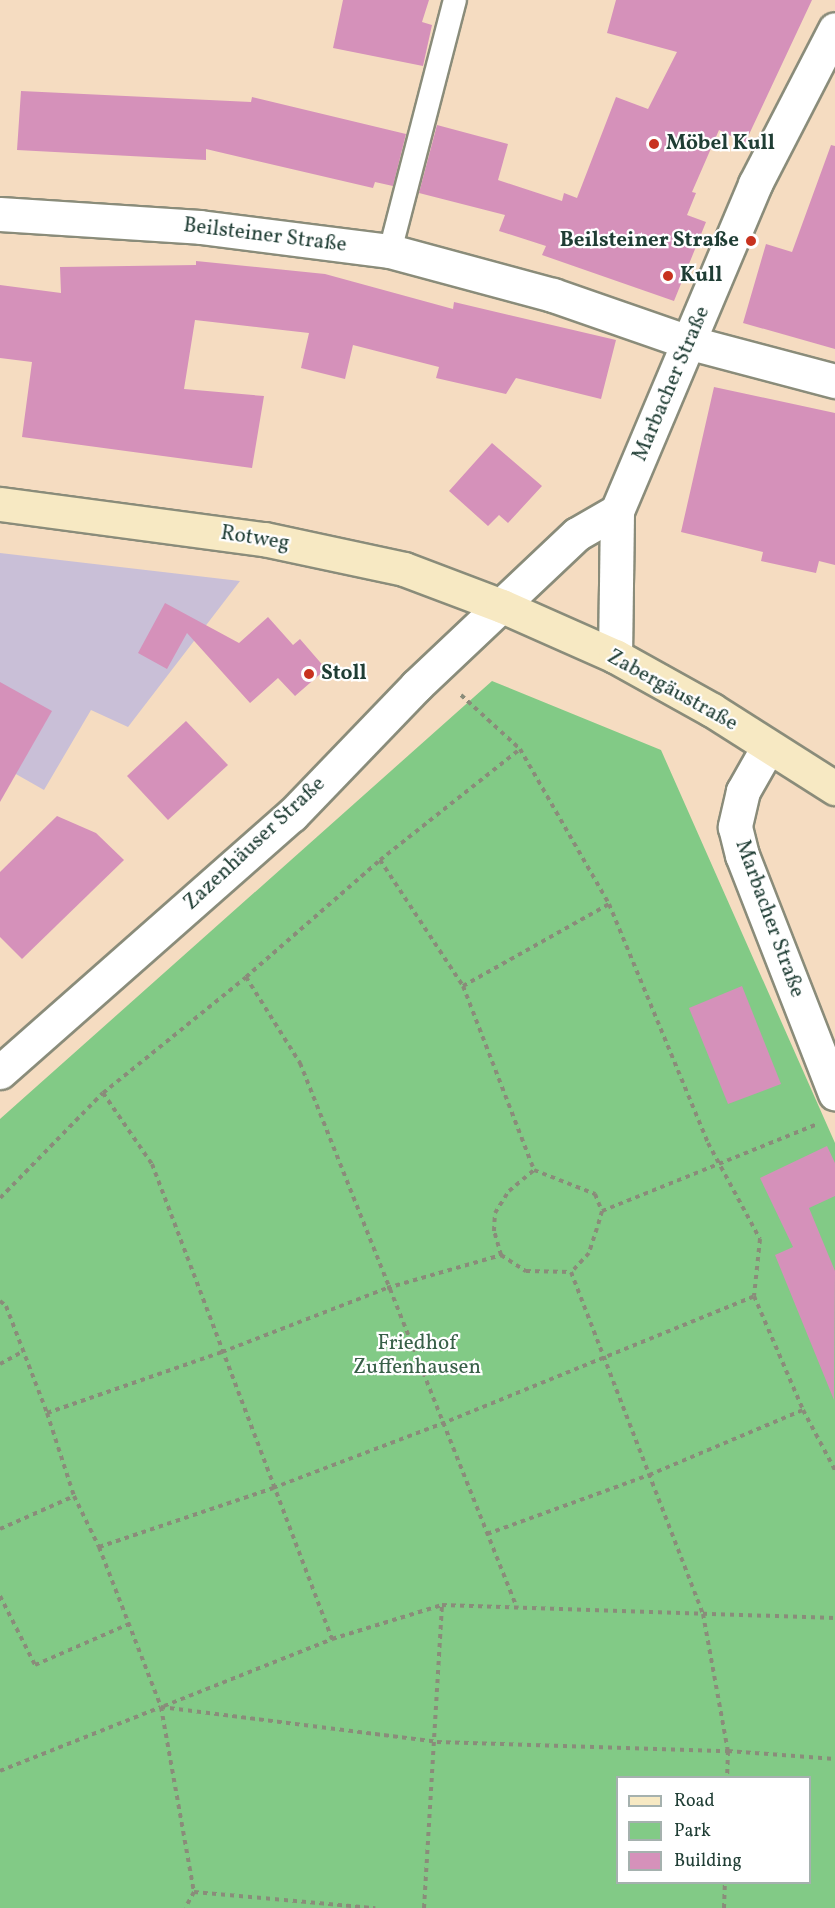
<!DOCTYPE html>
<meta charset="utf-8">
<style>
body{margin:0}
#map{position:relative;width:835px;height:1908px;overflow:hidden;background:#f5dcc1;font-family:Vollkorn,serif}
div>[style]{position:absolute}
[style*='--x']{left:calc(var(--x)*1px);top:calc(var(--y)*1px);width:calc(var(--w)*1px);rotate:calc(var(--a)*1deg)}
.industrial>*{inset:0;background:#c9bfd7}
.green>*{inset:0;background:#82ca86}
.building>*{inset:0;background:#d591ba}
.path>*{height:4px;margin-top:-2px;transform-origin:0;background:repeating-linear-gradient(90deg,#8a8c7a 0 4.5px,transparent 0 9px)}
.roads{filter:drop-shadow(2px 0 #8a8c7a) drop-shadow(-2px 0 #8a8c7a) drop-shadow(0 2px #8a8c7a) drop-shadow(0 -2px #8a8c7a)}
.lane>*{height:22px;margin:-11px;padding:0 11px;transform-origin:11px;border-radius:11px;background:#fff}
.street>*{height:33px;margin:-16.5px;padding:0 16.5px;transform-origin:16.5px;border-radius:16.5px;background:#fff}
.secondary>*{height:33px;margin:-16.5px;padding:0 16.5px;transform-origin:16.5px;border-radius:16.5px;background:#f7e9c3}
.dots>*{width:16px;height:16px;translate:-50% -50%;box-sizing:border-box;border:3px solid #fff;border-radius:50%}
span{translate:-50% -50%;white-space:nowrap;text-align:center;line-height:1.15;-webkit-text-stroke:4.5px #fff;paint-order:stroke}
.poi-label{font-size:21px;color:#1f3d34;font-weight:700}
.left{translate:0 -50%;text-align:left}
.right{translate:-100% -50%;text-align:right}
.street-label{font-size:21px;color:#1f3d34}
.park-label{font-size:21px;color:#386048}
.legend{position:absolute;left:616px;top:1776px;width:195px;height:108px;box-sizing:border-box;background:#fff;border:2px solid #a5b1ae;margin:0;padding:8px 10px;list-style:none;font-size:18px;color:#1f3d34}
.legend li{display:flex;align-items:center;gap:12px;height:30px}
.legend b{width:30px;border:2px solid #a5b1ae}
</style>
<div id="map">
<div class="industrial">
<div style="clip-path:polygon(0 553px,240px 581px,128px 727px,91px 710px,44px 790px,0 765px)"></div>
</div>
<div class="green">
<div style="clip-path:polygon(evenodd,492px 681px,661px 750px,835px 1143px,835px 1908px,0 1908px,0 1119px,492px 681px,618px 1778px,810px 1778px,810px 1882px,618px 1882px,618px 1778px)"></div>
</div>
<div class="building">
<div style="clip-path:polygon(343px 0,429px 0,422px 22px,432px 25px,423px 66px,333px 48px)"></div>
<div style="clip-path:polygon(616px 0,812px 0,745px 143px,719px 130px,692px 192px,696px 193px,687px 215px,706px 222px,674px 301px,542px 255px,546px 246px,499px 231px,505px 215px,419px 193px,437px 125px,508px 144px,498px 180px,562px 201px,564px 193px,577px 198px,616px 97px,648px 109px,677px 52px,607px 33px)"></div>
<div style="clip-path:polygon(21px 91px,251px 102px,252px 97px,406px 134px,393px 186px,375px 182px,373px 188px,206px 149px,206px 160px,17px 150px)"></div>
<div style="clip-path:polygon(831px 145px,835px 146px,835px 349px,743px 323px,766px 244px,792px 252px)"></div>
<div style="clip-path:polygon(196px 261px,325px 274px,453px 309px,454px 302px,616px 340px,601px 399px,516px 378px,506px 394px,436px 378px,439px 367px,353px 345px,345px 379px,301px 368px,309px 333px,195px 320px,184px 389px,264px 396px,252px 468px,22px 437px,32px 362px,0 358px,0 285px,61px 293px,60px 267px,196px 265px)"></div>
<div style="clip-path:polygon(714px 387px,835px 413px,835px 565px,819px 561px,816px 573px,761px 561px,763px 552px,681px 532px)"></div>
<div style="clip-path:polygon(492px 443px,542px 486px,508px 523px,499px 515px,488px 526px,449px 491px)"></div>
<div style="clip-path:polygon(165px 603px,239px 643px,268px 617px,293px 645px,300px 639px,326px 669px,295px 696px,278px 678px,250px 703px,187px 633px,167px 669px,138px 653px)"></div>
<div style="clip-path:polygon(0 682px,52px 711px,0 802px)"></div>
<div style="clip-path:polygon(186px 721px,228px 765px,168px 820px,127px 776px)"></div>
<div style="clip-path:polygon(57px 816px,96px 833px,124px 860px,22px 959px,0 937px,0 872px)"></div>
<div style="clip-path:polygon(742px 986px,781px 1084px,728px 1104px,689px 1008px)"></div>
<div style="clip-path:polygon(827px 1146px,835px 1163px,835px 1196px,809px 1208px,835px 1271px,834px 1400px,775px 1255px,793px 1247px,760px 1178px)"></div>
</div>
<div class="path">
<div style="--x:461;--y:695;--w:80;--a:42.5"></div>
<div style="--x:520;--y:749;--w:179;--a:60.1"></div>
<div style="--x:609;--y:904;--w:259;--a:67.5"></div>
<div style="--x:708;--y:1143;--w:109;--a:61.6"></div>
<div style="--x:760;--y:1239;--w:57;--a:96"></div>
<div style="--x:754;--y:1296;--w:124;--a:66.7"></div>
<div style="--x:803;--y:1410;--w:68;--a:61.9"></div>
<div style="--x:380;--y:860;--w:151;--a:56.6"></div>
<div style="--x:463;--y:986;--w:197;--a:68.9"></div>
<div style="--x:534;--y:1170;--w:66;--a:21.5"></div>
<div style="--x:595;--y:1194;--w:18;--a:68"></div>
<div style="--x:602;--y:1211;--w:18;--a:106"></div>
<div style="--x:597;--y:1228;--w:26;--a:108"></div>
<div style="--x:589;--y:1253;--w:26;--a:133"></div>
<div style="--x:246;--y:977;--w:102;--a:57.9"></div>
<div style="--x:300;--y:1063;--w:587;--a:68.29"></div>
<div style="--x:463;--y:986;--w:167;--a:-29.3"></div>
<div style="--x:103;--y:1093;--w:86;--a:55.4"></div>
<div style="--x:152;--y:1164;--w:508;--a:69.25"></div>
<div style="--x:0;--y:1198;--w:147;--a:-45.6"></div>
<div style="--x:103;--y:1093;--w:184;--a:-39"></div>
<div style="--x:246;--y:977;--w:178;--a:-41.1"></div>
<div style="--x:380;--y:860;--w:179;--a:-38.4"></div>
<div style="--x:602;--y:1211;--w:230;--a:-22"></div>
<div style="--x:501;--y:1255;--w:25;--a:-106"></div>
<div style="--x:494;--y:1231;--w:18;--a:-87"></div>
<div style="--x:495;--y:1213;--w:26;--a:-58"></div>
<div style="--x:509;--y:1191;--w:33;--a:-40"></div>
<div style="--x:0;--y:1301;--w:8;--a:40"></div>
<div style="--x:6;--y:1306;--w:115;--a:69"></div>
<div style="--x:47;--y:1413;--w:87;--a:72"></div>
<div style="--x:0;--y:1364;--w:26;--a:-29"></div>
<div style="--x:47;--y:1413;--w:185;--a:-19.2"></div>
<div style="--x:222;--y:1352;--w:177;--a:-21.2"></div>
<div style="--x:387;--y:1288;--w:119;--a:-16.1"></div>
<div style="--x:501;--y:1255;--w:30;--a:33"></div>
<div style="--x:526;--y:1271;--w:45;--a:1.3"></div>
<div style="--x:571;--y:1272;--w:367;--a:68.9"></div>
<div style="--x:703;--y:1614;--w:139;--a:79.7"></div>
<div style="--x:728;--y:1751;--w:27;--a:92"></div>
<div style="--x:0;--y:1529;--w:81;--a:-24"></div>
<div style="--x:74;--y:1496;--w:57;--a:63.9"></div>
<div style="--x:99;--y:1547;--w:172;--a:68.8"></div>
<div style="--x:161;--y:1707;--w:188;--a:79.9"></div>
<div style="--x:194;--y:1892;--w:18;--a:119"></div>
<div style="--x:487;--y:1534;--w:172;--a:-20"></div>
<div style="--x:649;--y:1475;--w:167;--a:-22.9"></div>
<div style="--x:99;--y:1547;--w:184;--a:-18.7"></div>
<div style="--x:273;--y:1488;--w:180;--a:-20.9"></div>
<div style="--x:441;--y:1424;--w:338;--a:-22.2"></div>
<div style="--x:0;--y:1596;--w:77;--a:63.1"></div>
<div style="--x:35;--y:1665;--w:103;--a:-23.6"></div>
<div style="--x:164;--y:1706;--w:181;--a:-21.7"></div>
<div style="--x:332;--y:1639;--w:115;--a:-17.2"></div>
<div style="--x:442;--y:1605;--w:393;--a:1.9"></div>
<div style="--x:0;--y:1771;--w:173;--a:-21.7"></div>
<div style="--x:161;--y:1707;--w:278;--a:7.2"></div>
<div style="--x:437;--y:1742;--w:291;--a:1.8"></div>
<div style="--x:728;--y:1751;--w:107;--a:4.3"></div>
<div style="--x:194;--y:1892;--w:182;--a:5.1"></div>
<div style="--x:424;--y:1908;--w:304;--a:-86.6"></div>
<div style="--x:724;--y:1908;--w:26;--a:-88"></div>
</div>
<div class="roads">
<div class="lane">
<div style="--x:390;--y:251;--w:259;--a:-75.5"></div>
</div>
<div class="street">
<div style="--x:0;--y:214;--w:200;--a:3.7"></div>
<div style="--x:200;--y:227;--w:192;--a:7.2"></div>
<div style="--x:390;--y:251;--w:169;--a:15.1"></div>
<div style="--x:553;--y:295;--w:146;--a:19.2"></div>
<div style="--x:691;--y:343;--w:149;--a:14.8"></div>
<div style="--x:615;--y:656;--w:145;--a:-89.2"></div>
<div style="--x:617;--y:511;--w:355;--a:-67.1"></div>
<div style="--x:755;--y:184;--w:174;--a:-62.7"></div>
<div style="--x:768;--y:747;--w:51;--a:119.6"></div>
<div style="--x:743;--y:791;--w:37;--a:103"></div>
<div style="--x:735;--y:827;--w:29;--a:76"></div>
<div style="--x:742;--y:855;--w:256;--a:68.7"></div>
<div style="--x:0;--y:1072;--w:389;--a:-41.4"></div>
<div style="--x:292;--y:815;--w:179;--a:-46.1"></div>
<div style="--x:416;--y:686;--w:221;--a:-43.4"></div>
<div style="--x:577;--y:534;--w:46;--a:-29.9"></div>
</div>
<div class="secondary">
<div style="--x:0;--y:504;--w:266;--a:7.6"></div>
<div style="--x:264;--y:539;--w:143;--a:12.1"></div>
<div style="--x:404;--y:569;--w:105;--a:20.7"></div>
<div style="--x:502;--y:606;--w:124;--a:23.9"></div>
<div style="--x:615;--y:656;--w:111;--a:29.1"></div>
<div style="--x:712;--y:710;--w:146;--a:32.4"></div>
</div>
</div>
<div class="dots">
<div style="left:654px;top:144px;background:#c8321e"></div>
<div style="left:751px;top:241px;background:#c8321e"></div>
<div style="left:668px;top:276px;background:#c8321e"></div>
<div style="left:309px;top:674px;background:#c8321e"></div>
</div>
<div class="poi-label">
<span class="left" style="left:666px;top:144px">Möbel Kull</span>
<span class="right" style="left:739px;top:241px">Beilsteiner Straße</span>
<span class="left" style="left:680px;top:276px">Kull</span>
<span class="left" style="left:321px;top:674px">Stoll</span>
</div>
<div class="street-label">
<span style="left:265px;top:236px;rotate:7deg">Beilsteiner Straße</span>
<span style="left:672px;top:384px;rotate:-67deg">Marbacher Straße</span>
<span style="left:255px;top:539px;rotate:9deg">Rotweg</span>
<span style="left:672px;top:691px;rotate:29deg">Zabergäustraße</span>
<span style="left:255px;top:844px;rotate:-43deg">Zazenhäuser Straße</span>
<span style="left:769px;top:919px;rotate:70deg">Marbacher Straße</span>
</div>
<div class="park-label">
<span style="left:417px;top:1356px">Friedhof<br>Zuffenhausen</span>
</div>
<ul class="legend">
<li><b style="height:8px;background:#f7e9c3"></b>Road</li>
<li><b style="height:16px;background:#82ca86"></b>Park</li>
<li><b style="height:16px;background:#d591ba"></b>Building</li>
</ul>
</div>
